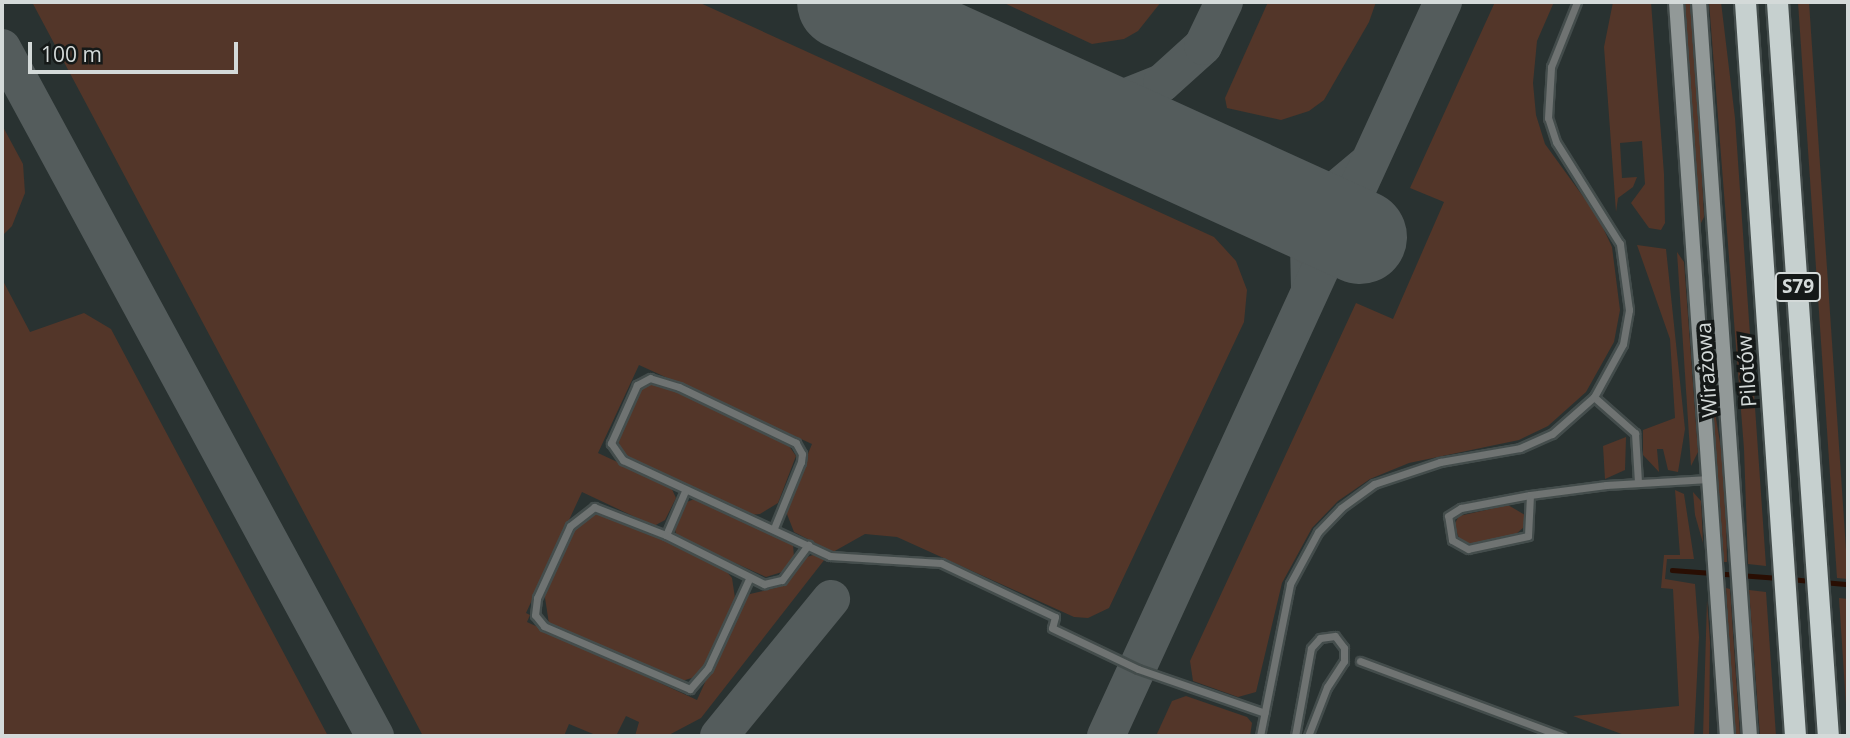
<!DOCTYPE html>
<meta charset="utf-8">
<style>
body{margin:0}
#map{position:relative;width:1850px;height:738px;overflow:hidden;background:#293231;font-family:"Open Sans",sans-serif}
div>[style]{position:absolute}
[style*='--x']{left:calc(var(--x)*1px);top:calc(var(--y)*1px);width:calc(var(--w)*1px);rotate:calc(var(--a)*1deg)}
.green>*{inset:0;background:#533629}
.stream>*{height:4.5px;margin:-2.25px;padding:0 2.25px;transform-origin:2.25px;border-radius:2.25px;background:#290e03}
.taxiway>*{height:38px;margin:-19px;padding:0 19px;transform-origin:19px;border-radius:19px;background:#545c5c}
.runway>*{height:94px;margin:-47px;padding:0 47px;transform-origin:47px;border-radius:47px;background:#545c5c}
.roads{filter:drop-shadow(2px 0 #444d4c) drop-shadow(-2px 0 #444d4c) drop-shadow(0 2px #444d4c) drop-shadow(0 -2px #444d4c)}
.service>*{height:7px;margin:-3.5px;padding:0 3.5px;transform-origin:3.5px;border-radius:3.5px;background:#6f7372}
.secondary>*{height:14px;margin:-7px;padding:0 7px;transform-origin:7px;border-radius:7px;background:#929998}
.motorway>*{height:21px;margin:-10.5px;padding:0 10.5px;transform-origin:10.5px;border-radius:10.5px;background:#c6d0cf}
span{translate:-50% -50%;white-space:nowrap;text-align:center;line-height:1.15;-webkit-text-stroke:7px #151918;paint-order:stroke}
.shield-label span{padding:2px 5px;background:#151918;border:2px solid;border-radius:5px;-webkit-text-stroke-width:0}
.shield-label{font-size:19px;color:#d4dad9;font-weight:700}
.street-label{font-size:21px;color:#d4dad9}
.frame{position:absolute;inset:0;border:4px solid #d4dad9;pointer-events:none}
.scale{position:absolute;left:28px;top:42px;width:210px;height:32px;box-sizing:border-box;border:4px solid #d4dad9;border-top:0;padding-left:9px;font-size:21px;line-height:24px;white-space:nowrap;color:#d4dad9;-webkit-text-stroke:5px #151918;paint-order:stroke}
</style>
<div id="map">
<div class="green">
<div style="clip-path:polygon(32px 2px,698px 2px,1214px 237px,1236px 261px,1247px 290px,1244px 322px,1109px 608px,1088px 618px,1074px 617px,897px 537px,865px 534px,833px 552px,794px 532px,785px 509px,812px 444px,639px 365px,598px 453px,671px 487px,676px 498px,665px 520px,654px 526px,582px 492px,526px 613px,530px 615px,527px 622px,697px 700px,742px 601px,750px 594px,775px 588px,807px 557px,816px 554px,825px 559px,701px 718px,667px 736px,635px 736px,639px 722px,626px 716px,616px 736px,598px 736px,569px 724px,564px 736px,423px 736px)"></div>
<div style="clip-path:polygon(1002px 2px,1161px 2px,1138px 31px,1124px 39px,1092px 44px)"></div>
<div style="clip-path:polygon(1268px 2px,1376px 2px,1369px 22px,1324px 100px,1309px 111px,1281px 120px,1227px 108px,1225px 98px)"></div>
<div style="clip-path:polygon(1495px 2px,1554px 2px,1537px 41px,1533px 83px,1536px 115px,1545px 144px,1598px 217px,1612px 247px,1620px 310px,1614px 342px,1586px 392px,1548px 426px,1519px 440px,1409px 463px,1370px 479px,1338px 501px,1312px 528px,1282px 583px,1256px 692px,1238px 697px,1193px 681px,1190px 661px,1356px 303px,1393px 319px,1444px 202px,1410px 188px)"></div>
<div style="clip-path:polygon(1613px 2px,1651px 2px,1664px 174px,1665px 223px,1661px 230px,1649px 228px,1631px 203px,1645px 184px,1642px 141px,1620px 143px,1622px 178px,1637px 177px,1633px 187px,1618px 198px,1616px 212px,1604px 47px)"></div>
<div style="clip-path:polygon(1685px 2px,1690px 2px,1701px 158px,1704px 217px,1700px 225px)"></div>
<div style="clip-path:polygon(1709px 2px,1721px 2px,1735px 118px,1766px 566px,1748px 564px,1744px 449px)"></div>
<div style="clip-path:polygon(1798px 2px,1809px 2px,1848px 579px,1837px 578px)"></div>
<div style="clip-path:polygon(2px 125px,23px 164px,25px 193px,12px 226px,2px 236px)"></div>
<div style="clip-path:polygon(1637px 245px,1666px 249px,1685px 429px,1678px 472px,1668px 470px,1663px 449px,1657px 449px,1659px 472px,1643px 455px,1643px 430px,1675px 418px,1670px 339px)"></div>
<div style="clip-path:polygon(1677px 252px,1684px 262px,1698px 452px,1691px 466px)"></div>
<div style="clip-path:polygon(2px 279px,30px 332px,84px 313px,111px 329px,328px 736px,2px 736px)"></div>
<div style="clip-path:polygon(653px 383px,669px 385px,774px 433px,787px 443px,796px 456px,778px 503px,760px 514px,750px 515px,633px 462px,622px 453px,616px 433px,630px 399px,642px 386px)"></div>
<div style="clip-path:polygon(1712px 394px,1725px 473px,1727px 562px,1724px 562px)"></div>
<div style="clip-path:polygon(1626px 437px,1625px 470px,1605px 479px,1603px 446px)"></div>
<div style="clip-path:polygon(1675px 490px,1684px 494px,1694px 559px,1667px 559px,1665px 579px,1695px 584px,1699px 637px,1694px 736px,1627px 736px,1573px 716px,1679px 706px,1673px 589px,1661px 588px,1664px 555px,1680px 555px)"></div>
<div style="clip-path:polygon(1693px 492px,1701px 501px,1703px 543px,1695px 515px)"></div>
<div style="clip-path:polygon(697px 498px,793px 544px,794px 558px,782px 572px,766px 577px,677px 537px,674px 526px,684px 503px)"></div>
<div style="clip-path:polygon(1508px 505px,1525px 515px,1524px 527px,1515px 535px,1470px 544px,1459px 538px,1454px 525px,1459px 516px)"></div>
<div style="clip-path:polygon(593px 512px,610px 513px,722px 566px,732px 578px,735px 598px,702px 670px,695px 677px,682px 681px,664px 678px,549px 624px,544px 591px,573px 526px)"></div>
<div style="clip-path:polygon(1726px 588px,1730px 589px,1740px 736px,1735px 736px)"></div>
<div style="clip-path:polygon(1749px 590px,1766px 592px,1776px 736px,1760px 736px)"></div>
<div style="clip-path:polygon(1839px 598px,1848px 599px,1848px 736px)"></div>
<div style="clip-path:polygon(1707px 600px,1710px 642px,1709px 736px,1703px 736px)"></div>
<div style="clip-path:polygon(1186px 696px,1247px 717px,1252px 723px,1250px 736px,1156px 736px,1172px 701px)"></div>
</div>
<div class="stream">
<div style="--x:1672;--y:570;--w:107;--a:4.3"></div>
<div style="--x:1791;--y:579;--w:19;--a:6"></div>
<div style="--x:1823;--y:582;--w:25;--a:5"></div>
</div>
<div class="taxiway">
<div style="--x:2;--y:48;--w:783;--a:61.54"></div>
<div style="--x:1058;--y:100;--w:59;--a:1"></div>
<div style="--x:1117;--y:101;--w:48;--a:-21.8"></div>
<div style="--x:1162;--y:83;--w:55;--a:-42.1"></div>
<div style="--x:1203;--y:46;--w:49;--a:-64.5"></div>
<div style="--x:1310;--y:289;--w:43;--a:-91.3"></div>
<div style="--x:1309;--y:246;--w:60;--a:-126.9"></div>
<div style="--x:1273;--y:198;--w:57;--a:-3"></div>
<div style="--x:1330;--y:195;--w:47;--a:-39.8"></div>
<div style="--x:719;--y:736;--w:177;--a:-50.7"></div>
<div style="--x:1106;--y:736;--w:808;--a:-65.34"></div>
</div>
<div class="runway">
<div style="--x:844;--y:2;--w:567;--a:24.49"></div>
</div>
<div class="roads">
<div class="service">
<div style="--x:1594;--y:397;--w:55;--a:41.3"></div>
<div style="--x:1635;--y:433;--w:49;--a:86.5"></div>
<div style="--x:1530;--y:495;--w:41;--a:92.8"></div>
<div style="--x:1528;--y:536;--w:61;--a:167.8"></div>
<div style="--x:1468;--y:549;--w:18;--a:-151"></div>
<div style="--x:1452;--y:540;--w:24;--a:-99"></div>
<div style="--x:1448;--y:516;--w:15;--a:-32"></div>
<div style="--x:1461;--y:508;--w:70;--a:-10.7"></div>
<div style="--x:1530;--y:495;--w:77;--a:-7.5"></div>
<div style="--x:1606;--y:485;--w:103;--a:-3.3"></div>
<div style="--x:774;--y:528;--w:71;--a:-67.8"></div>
<div style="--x:801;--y:462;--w:8;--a:-83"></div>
<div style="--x:802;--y:454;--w:13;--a:-119"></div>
<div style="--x:796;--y:443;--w:130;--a:-154.4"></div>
<div style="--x:679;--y:387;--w:30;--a:-163"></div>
<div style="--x:650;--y:378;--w:15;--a:152"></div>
<div style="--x:637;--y:385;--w:64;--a:114.1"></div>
<div style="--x:611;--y:443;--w:21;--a:55"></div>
<div style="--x:623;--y:460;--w:228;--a:24.9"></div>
<div style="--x:830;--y:556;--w:111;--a:3.6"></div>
<div style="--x:941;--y:563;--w:126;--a:25.3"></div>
<div style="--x:1055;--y:617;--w:11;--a:105"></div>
<div style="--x:1052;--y:628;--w:95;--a:25.5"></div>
<div style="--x:1138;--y:669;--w:134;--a:19.1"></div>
<div style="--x:666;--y:535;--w:48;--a:-66.6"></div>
<div style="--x:749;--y:579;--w:98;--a:114.7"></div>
<div style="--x:708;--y:668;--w:28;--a:131"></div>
<div style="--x:690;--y:689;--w:159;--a:-156.7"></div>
<div style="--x:544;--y:626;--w:14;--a:-129"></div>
<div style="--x:535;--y:615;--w:17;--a:-83"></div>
<div style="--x:537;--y:598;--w:79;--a:-65.4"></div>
<div style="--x:570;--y:526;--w:31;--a:-38"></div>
<div style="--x:594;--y:507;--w:77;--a:21.3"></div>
<div style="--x:666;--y:535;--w:110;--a:26.6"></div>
<div style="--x:764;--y:584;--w:18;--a:-13"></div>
<div style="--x:782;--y:580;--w:44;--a:-53.4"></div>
<div style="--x:1360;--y:661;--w:215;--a:20.4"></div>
<div style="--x:1260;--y:736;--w:155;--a:-78.8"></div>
<div style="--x:1290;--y:584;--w:59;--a:-61.7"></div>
<div style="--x:1318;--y:532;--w:33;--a:-46"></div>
<div style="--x:1341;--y:508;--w:41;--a:-36"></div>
<div style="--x:1374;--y:484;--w:70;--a:-18.4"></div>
<div style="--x:1440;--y:462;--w:81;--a:-9.9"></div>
<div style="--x:1520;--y:448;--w:35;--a:-24"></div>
<div style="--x:1552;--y:434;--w:56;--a:-41.4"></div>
<div style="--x:1594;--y:397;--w:60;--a:-61.3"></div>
<div style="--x:1623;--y:344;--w:35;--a:-80"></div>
<div style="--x:1629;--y:310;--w:67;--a:-97.8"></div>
<div style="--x:1620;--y:244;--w:120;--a:-122.1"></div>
<div style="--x:1556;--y:142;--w:25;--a:-108"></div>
<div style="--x:1548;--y:118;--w:51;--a:-86.6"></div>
<div style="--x:1551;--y:67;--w:70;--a:-68.2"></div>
<div style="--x:1295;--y:736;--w:89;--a:-79.7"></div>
<div style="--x:1311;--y:648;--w:13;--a:-48"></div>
<div style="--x:1320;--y:638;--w:15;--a:-8"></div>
<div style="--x:1335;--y:636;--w:15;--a:53"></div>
<div style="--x:1344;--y:648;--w:13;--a:90"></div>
<div style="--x:1344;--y:661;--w:31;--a:123"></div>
<div style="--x:1327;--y:687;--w:53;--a:111.2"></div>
</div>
<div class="secondary">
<div style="--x:1676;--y:2;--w:736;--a:86.03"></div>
<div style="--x:1699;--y:2;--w:736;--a:86.03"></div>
</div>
<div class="motorway">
<div style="--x:1745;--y:2;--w:736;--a:86.1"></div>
<div style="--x:1777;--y:2;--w:736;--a:86.03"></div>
</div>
</div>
<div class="shield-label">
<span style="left:1798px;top:287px">S79</span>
</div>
<div class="street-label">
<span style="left:1706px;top:370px;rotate:-94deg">Wirażowa</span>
<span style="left:1746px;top:371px;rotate:-94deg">Pilotów</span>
</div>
<div class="frame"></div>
<div class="scale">100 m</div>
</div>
